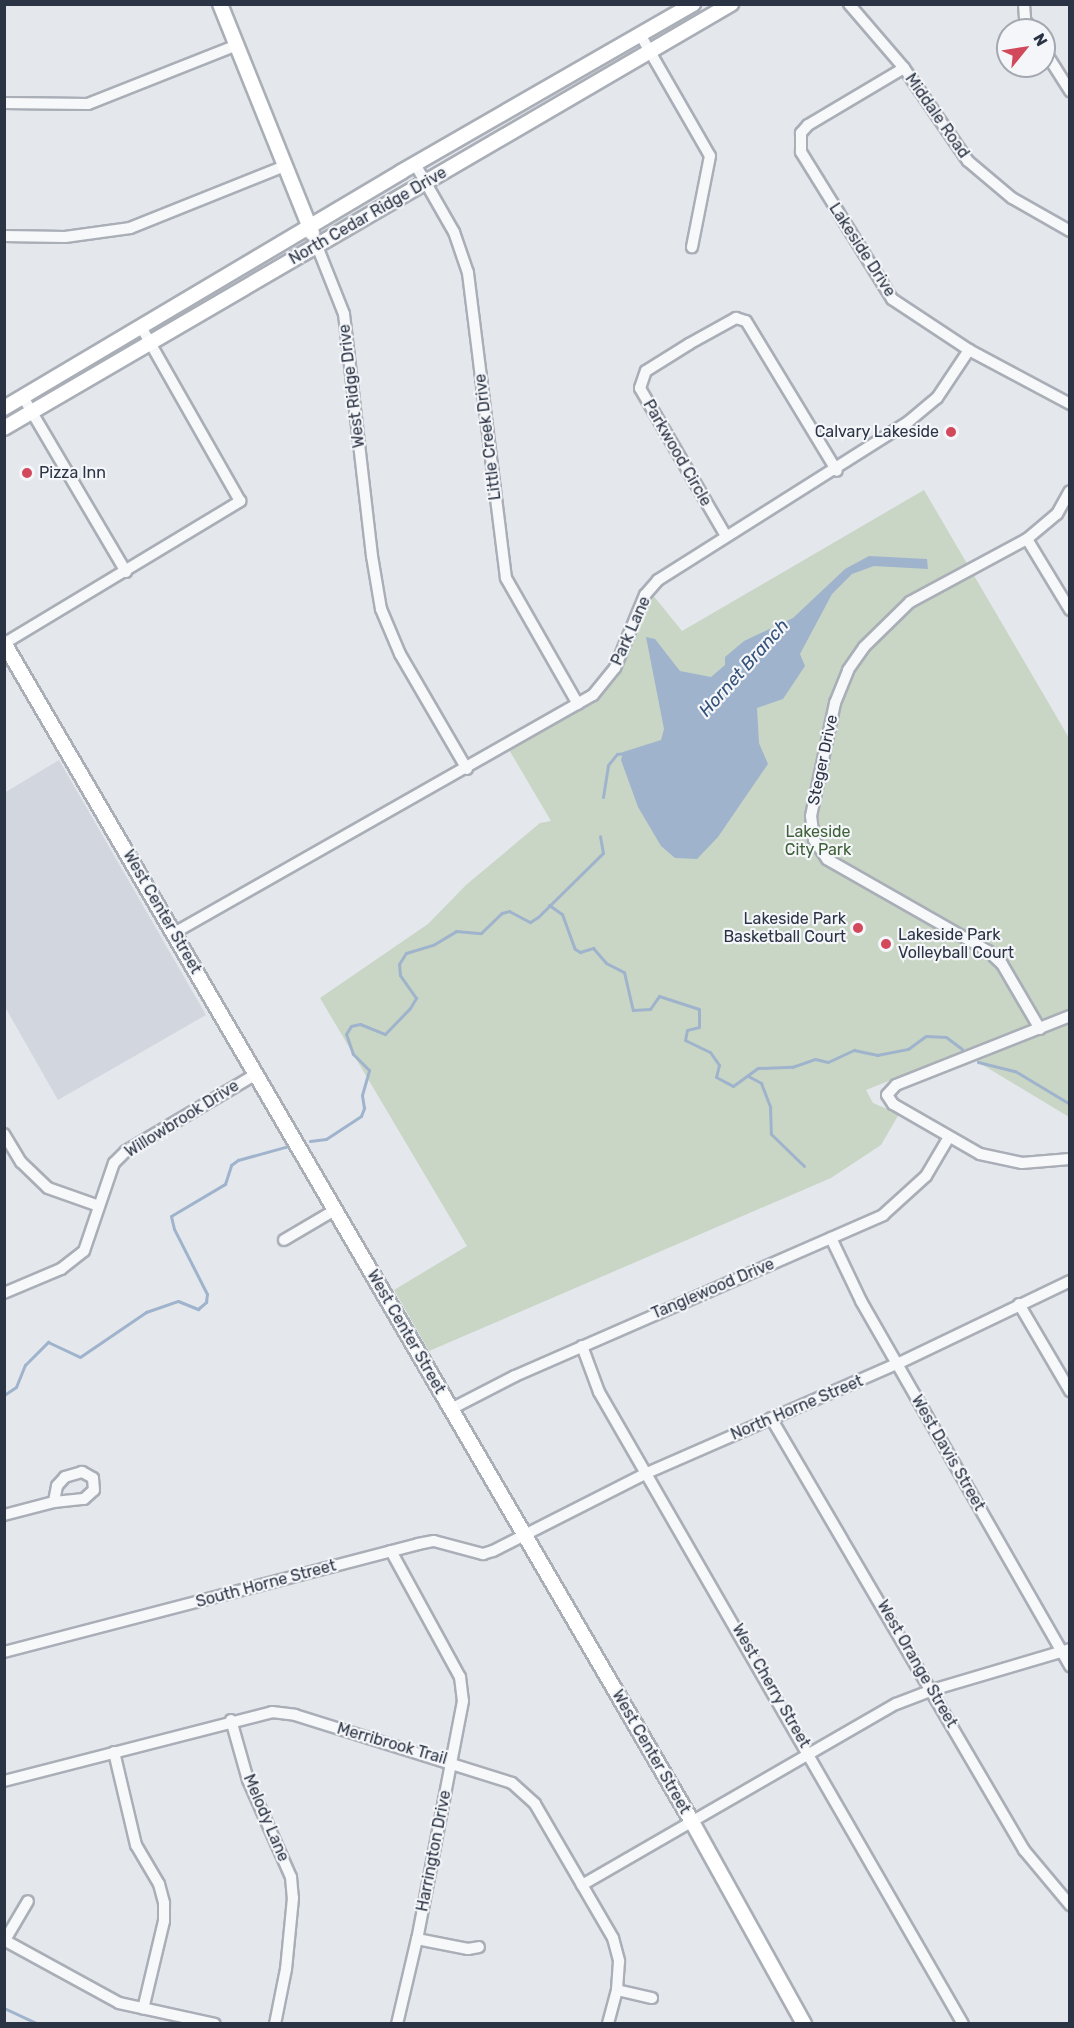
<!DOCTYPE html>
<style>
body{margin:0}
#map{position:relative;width:1074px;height:2028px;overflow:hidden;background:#e4e7ec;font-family:Rubik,sans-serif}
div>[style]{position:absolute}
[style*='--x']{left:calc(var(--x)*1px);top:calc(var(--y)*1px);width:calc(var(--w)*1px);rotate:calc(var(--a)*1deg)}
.built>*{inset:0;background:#d2d6de}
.green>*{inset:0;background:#c9d6c5}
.water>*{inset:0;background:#9fb4cc}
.stream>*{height:3px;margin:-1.5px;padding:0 1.5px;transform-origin:1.5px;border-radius:1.5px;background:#9fb4cc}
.roads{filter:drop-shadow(2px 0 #a9aeb7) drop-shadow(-2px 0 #a9aeb7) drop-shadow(0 2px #a9aeb7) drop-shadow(0 -2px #a9aeb7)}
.street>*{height:10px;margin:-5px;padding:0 5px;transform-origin:5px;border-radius:5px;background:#f7f8fa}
.secondary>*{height:14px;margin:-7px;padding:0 7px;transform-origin:7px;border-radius:7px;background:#fff}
.dots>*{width:16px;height:16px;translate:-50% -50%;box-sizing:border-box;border:3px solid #f4f6f9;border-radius:50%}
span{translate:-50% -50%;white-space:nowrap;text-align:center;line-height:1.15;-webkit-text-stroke:4.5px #f4f6f9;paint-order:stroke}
.street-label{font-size:16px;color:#2b3445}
.poi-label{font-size:16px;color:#2b3445}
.right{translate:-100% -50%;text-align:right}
.left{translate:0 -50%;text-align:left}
.park-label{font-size:16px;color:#3f6138}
.water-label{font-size:18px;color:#34527a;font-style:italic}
.frame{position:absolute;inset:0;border:6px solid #2b3445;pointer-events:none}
.north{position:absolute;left:996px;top:18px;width:60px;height:60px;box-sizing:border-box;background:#f4f6f9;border:2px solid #a4a8b1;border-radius:50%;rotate:60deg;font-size:16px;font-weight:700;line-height:24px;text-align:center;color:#2b3445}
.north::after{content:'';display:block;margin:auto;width:21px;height:27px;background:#d1495b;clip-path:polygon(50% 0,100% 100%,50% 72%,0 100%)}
</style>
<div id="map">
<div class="built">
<div style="clip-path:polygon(59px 760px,206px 1015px,58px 1100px,5px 1007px,4px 793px)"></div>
</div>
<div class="green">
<div style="clip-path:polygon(924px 490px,1069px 738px,1069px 1117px,961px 1052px,866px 1090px,873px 1103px,899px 1114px,881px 1145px,831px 1178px,429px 1351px,394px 1290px,467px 1246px,320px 998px,428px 924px,466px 885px,540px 823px,551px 821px,508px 748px,580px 708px,615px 680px,652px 594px,682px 631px)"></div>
</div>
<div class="water">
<div style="clip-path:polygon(869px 556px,927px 559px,928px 569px,874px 566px,852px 574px,832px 594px,800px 654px,805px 666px,783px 699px,757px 708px,759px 743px,768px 764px,718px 837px,697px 859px,675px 858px,661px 846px,638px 807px,621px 760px,623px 752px,661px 740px,664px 729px,646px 637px,655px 639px,680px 671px,711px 677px,725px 665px,725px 657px,744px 641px,793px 618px,845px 569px)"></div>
</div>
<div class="stream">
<div style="--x:603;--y:797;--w:32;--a:-81"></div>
<div style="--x:608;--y:765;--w:14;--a:-51"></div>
<div style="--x:617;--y:754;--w:9;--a:-6"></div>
<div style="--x:549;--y:905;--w:16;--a:35"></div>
<div style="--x:562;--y:914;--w:37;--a:70"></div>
<div style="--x:575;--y:949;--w:6;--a:31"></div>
<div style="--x:580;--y:952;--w:14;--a:-17"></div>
<div style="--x:593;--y:948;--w:20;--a:49"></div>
<div style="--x:606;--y:963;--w:20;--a:27"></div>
<div style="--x:624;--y:972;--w:39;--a:77"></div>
<div style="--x:633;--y:1010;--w:17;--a:-3"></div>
<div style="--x:650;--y:1009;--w:16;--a:-55"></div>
<div style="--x:659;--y:996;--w:42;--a:18"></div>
<div style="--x:699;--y:1009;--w:18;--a:90"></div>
<div style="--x:699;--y:1027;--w:12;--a:166"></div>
<div style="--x:687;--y:1030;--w:10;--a:101"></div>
<div style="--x:685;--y:1040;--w:28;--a:26"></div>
<div style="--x:710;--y:1052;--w:16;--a:55"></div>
<div style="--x:719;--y:1065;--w:12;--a:104"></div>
<div style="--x:716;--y:1077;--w:19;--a:28"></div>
<div style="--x:733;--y:1086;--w:31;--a:-36"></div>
<div style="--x:758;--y:1068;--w:34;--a:-2"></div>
<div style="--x:792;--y:1067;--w:24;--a:-19"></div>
<div style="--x:815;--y:1059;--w:13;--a:13"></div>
<div style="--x:828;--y:1062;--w:29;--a:-25"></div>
<div style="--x:854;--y:1050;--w:24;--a:12"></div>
<div style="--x:877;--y:1055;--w:32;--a:-11"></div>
<div style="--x:908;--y:1049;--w:22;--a:-36"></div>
<div style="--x:926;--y:1036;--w:20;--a:3"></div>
<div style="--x:946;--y:1037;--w:20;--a:37"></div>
<div style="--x:978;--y:1062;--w:38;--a:14"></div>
<div style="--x:1015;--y:1071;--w:64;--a:31"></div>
<div style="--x:748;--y:1076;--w:15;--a:28"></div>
<div style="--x:761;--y:1083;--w:26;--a:69"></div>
<div style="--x:770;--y:1107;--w:27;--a:88"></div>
<div style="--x:771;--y:1134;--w:46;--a:44.1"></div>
<div style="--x:310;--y:1141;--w:16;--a:-7"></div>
<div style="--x:326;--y:1139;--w:42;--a:-33.3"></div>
<div style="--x:361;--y:1116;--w:9;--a:-69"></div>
<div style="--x:364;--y:1108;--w:13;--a:-99"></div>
<div style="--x:362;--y:1095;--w:26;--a:-74"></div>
<div style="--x:369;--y:1070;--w:23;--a:-135"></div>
<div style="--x:353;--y:1054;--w:21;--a:-109"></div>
<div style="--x:346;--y:1034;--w:9;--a:-58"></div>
<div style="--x:351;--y:1026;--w:9;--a:-13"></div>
<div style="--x:360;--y:1024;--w:27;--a:22"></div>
<div style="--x:385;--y:1034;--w:36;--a:-46"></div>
<div style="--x:410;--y:1008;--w:12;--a:-59"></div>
<div style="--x:416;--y:998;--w:28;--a:-125"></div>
<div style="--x:400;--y:975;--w:11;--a:-95"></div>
<div style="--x:399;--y:964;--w:13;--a:-58"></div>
<div style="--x:406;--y:953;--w:28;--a:-17"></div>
<div style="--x:433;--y:945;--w:27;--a:-31"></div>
<div style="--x:456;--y:931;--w:25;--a:5"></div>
<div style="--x:481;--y:933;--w:29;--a:-44"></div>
<div style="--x:502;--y:913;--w:7;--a:-16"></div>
<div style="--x:509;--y:911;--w:24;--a:28"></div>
<div style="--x:530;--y:922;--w:9;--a:-32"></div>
<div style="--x:538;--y:917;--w:91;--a:-44.6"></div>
<div style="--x:603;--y:853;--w:17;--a:-100"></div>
<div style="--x:4;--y:1395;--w:14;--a:-34"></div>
<div style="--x:16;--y:1387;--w:24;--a:-68"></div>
<div style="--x:25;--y:1365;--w:33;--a:-45"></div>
<div style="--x:48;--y:1342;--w:35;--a:25"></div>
<div style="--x:80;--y:1357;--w:80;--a:-34.3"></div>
<div style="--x:146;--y:1312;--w:34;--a:-19"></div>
<div style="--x:178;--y:1301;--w:22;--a:22"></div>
<div style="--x:198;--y:1309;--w:11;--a:-41"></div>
<div style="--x:206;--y:1302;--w:8;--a:-83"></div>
<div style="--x:207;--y:1294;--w:73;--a:-116.9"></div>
<div style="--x:174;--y:1229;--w:13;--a:-103"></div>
<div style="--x:171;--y:1216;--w:63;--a:-30.7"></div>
<div style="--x:225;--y:1184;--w:20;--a:-72"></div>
<div style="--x:231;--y:1165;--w:9;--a:-36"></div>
<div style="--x:238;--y:1160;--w:53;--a:-15.4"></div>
<div style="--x:4;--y:2008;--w:38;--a:25"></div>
</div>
<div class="roads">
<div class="street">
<div style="--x:849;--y:4;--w:84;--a:49.3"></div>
<div style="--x:904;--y:68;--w:113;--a:55.5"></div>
<div style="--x:968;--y:161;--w:57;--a:40.1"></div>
<div style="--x:1012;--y:198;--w:67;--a:29.6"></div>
<div style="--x:1024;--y:4;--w:16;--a:86"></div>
<div style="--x:1025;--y:20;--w:12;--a:55"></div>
<div style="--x:641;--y:36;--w:138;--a:60.1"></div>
<div style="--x:710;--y:156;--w:93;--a:101.2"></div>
<div style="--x:1044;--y:50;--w:49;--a:57.6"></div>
<div style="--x:904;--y:68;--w:112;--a:149.3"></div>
<div style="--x:808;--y:125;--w:11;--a:131"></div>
<div style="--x:801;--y:133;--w:19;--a:90"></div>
<div style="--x:801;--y:152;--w:173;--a:58.2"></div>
<div style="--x:892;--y:299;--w:92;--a:33.5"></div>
<div style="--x:969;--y:350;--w:115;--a:28.1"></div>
<div style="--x:4;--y:103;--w:84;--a:0.7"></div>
<div style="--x:88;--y:104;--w:160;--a:-21.6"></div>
<div style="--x:415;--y:164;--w:78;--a:60.2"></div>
<div style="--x:454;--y:232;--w:43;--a:71.1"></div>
<div style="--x:468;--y:273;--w:307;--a:82.9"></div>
<div style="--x:506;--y:578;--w:145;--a:60.3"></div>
<div style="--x:4;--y:236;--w:61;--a:0.9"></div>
<div style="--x:65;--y:237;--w:66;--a:-7.9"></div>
<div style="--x:130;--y:228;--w:167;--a:-21.8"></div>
<div style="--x:317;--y:246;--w:73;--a:68.3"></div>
<div style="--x:344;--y:314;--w:244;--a:83.4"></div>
<div style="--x:372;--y:556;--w:54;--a:80.4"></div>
<div style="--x:381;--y:609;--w:49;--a:67.1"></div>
<div style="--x:400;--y:654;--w:133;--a:59.8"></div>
<div style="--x:23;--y:397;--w:203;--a:59.5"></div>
<div style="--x:726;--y:536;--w:171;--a:-120.2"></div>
<div style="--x:640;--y:388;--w:18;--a:-71"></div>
<div style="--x:646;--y:371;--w:51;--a:-32.1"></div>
<div style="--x:689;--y:344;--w:54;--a:-29"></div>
<div style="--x:736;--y:318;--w:10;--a:17"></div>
<div style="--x:746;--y:321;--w:175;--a:58.8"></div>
<div style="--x:1027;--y:539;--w:83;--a:58.8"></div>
<div style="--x:5;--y:643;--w:275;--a:-31.1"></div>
<div style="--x:240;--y:501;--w:200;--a:-119.6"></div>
<div style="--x:174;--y:933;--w:482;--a:-29.6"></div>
<div style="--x:593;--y:695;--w:35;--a:-51"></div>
<div style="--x:615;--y:668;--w:79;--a:-67.7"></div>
<div style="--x:645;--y:595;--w:20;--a:-49"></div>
<div style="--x:658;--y:580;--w:296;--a:-32.3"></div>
<div style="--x:908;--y:422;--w:38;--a:-40"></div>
<div style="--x:937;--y:398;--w:58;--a:-56.3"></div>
<div style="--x:1070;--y:1016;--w:187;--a:158.4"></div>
<div style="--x:896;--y:1085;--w:13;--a:132"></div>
<div style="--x:887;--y:1095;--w:11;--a:56"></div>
<div style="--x:893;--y:1104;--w:100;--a:29.9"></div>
<div style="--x:980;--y:1154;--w:43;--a:12.1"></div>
<div style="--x:1022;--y:1163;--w:48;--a:-4.8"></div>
<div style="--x:1040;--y:1029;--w:75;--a:-120.3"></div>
<div style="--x:1002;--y:964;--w:19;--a:-137"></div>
<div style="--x:988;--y:951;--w:185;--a:-150.3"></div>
<div style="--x:827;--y:859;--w:23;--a:-124"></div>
<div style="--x:814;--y:840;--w:24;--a:-97"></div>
<div style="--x:811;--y:816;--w:116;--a:-78"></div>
<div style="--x:835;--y:703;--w:35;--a:-68"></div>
<div style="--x:848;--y:670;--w:28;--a:-55"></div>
<div style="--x:864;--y:647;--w:64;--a:-44.4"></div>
<div style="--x:910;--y:602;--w:133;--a:-28.3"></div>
<div style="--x:1027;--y:539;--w:39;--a:-40"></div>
<div style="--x:1057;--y:514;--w:26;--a:-61"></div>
<div style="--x:4;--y:1134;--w:33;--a:59"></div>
<div style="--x:21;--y:1162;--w:37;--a:44"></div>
<div style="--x:48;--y:1188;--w:54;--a:19.4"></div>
<div style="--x:831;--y:1238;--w:70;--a:64.5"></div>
<div style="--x:861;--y:1301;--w:421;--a:60.2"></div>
<div style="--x:284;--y:1240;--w:59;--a:-30.5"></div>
<div style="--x:4;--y:1293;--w:62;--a:-22.8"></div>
<div style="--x:61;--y:1269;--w:29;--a:-38"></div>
<div style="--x:84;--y:1251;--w:93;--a:-71.2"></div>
<div style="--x:114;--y:1163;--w:17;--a:-45"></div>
<div style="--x:126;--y:1151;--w:151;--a:-30.6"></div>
<div style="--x:1019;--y:1304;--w:101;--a:59.6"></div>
<div style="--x:582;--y:1346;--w:49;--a:69.7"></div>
<div style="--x:599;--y:1392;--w:729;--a:60.06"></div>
<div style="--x:451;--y:1409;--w:72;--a:-27.3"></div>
<div style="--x:515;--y:1376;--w:402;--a:-23.6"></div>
<div style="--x:883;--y:1215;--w:58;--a:-42.2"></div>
<div style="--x:926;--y:1176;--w:45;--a:-59.5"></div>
<div style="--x:771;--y:1418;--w:501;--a:59.64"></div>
<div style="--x:1024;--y:1850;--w:72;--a:50.1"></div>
<div style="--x:4;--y:1515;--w:52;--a:-14.6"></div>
<div style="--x:54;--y:1502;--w:30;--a:-6"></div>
<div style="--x:84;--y:1499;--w:13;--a:-42"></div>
<div style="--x:94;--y:1490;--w:12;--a:-95"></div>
<div style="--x:93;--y:1478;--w:13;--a:-151"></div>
<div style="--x:82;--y:1472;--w:18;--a:164"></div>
<div style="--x:65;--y:1477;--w:12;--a:132"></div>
<div style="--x:57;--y:1486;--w:16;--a:101"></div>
<div style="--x:391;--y:1551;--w:144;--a:61.3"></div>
<div style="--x:460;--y:1677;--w:24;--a:83"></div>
<div style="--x:463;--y:1701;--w:242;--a:100.9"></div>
<div style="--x:417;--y:1939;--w:87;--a:103.2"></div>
<div style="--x:4;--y:1652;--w:428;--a:-14.6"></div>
<div style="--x:418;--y:1544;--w:16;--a:-11"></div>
<div style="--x:434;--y:1541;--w:51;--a:14.9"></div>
<div style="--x:483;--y:1554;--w:10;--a:-17"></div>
<div style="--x:493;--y:1551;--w:173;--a:-26.9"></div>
<div style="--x:647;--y:1473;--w:273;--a:-23.6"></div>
<div style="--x:897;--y:1364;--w:192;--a:-25.6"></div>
<div style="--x:231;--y:1720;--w:62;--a:74.2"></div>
<div style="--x:248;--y:1780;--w:106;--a:66.1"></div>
<div style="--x:291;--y:1877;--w:21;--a:85"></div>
<div style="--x:293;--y:1898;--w:71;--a:95.6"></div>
<div style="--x:286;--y:1969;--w:56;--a:101.3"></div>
<div style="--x:114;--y:1752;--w:96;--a:76.7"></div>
<div style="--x:136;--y:1845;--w:45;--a:59.5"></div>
<div style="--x:159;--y:1884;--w:20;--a:75"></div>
<div style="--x:164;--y:1903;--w:18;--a:90"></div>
<div style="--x:164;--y:1921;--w:90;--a:103.4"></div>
<div style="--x:4;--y:1781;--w:277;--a:-14.4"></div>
<div style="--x:272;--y:1712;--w:23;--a:7"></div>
<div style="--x:295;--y:1715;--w:227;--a:17.4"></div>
<div style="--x:512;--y:1783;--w:31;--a:42"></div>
<div style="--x:535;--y:1804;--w:155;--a:59.8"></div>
<div style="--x:613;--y:1938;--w:24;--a:75"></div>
<div style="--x:619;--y:1961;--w:29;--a:94"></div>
<div style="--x:617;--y:1990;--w:35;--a:105"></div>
<div style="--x:582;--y:1885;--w:362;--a:-30"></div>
<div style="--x:896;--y:1704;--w:39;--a:-21"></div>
<div style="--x:932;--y:1690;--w:144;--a:-16.5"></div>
<div style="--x:417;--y:1939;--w:52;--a:11.1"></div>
<div style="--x:468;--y:1949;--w:11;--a:-10"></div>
<div style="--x:4;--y:1940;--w:131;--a:28.7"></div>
<div style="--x:119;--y:2003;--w:98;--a:12.3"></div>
<div style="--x:5;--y:1940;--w:45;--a:-59.5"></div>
<div style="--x:617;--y:1990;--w:36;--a:13"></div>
</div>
<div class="secondary">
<div style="--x:220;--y:4;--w:247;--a:68.1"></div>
<div style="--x:4;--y:408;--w:462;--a:-30.7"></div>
<div style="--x:401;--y:172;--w:337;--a:-29.9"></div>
<div style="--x:4;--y:428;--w:842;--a:-30.25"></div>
<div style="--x:4;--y:643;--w:1363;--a:59.73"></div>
<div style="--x:691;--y:1820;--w:233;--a:61"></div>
</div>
</div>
<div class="dots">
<div style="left:951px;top:432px;background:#d1495b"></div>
<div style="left:27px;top:473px;background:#d1495b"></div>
<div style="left:858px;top:928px;background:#d1495b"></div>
<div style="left:886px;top:944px;background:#d1495b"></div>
</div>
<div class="street-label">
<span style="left:937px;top:116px;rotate:55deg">Middale Road</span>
<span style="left:368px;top:216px;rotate:-30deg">North Cedar Ridge Drive</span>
<span style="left:862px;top:250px;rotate:57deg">Lakeside Drive</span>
<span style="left:352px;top:386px;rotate:-97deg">West Ridge Drive</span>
<span style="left:488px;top:437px;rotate:-97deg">Little Creek Drive</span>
<span style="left:677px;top:453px;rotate:60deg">Parkwood Circle</span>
<span style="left:631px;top:631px;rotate:-66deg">Park Lane</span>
<span style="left:823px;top:760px;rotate:-78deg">Steger Drive</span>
<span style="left:162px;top:912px;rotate:60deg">West Center Street</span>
<span style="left:182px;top:1119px;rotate:-32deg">Willowbrook Drive</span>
<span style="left:713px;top:1289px;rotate:-23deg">Tanglewood Drive</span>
<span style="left:406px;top:1332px;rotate:60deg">West Center Street</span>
<span style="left:797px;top:1408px;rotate:-23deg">North Horne Street</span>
<span style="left:948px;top:1453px;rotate:60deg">West Davis Street</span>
<span style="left:266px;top:1584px;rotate:-15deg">South Horne Street</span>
<span style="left:917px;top:1664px;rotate:60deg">West Orange Street</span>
<span style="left:771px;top:1686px;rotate:60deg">West Cherry Street</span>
<span style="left:392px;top:1744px;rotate:16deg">Merribrook Trail</span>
<span style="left:651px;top:1752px;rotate:60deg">West Center Street</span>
<span style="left:266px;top:1818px;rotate:67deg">Melody Lane</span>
<span style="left:434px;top:1851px;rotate:-79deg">Harrington Drive</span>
</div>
<div class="poi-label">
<span class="right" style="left:939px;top:432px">Calvary Lakeside</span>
<span class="left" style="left:39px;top:473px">Pizza Inn</span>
<span class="right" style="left:846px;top:928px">Lakeside Park<br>Basketball Court</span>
<span class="left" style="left:898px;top:944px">Lakeside Park<br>Volleyball Court</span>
</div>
<div class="park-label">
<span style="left:818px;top:841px">Lakeside<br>City Park</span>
</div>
<div class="water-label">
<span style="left:744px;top:668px;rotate:-48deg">Hornet Branch</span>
</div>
<div class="frame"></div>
<div class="north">N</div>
</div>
